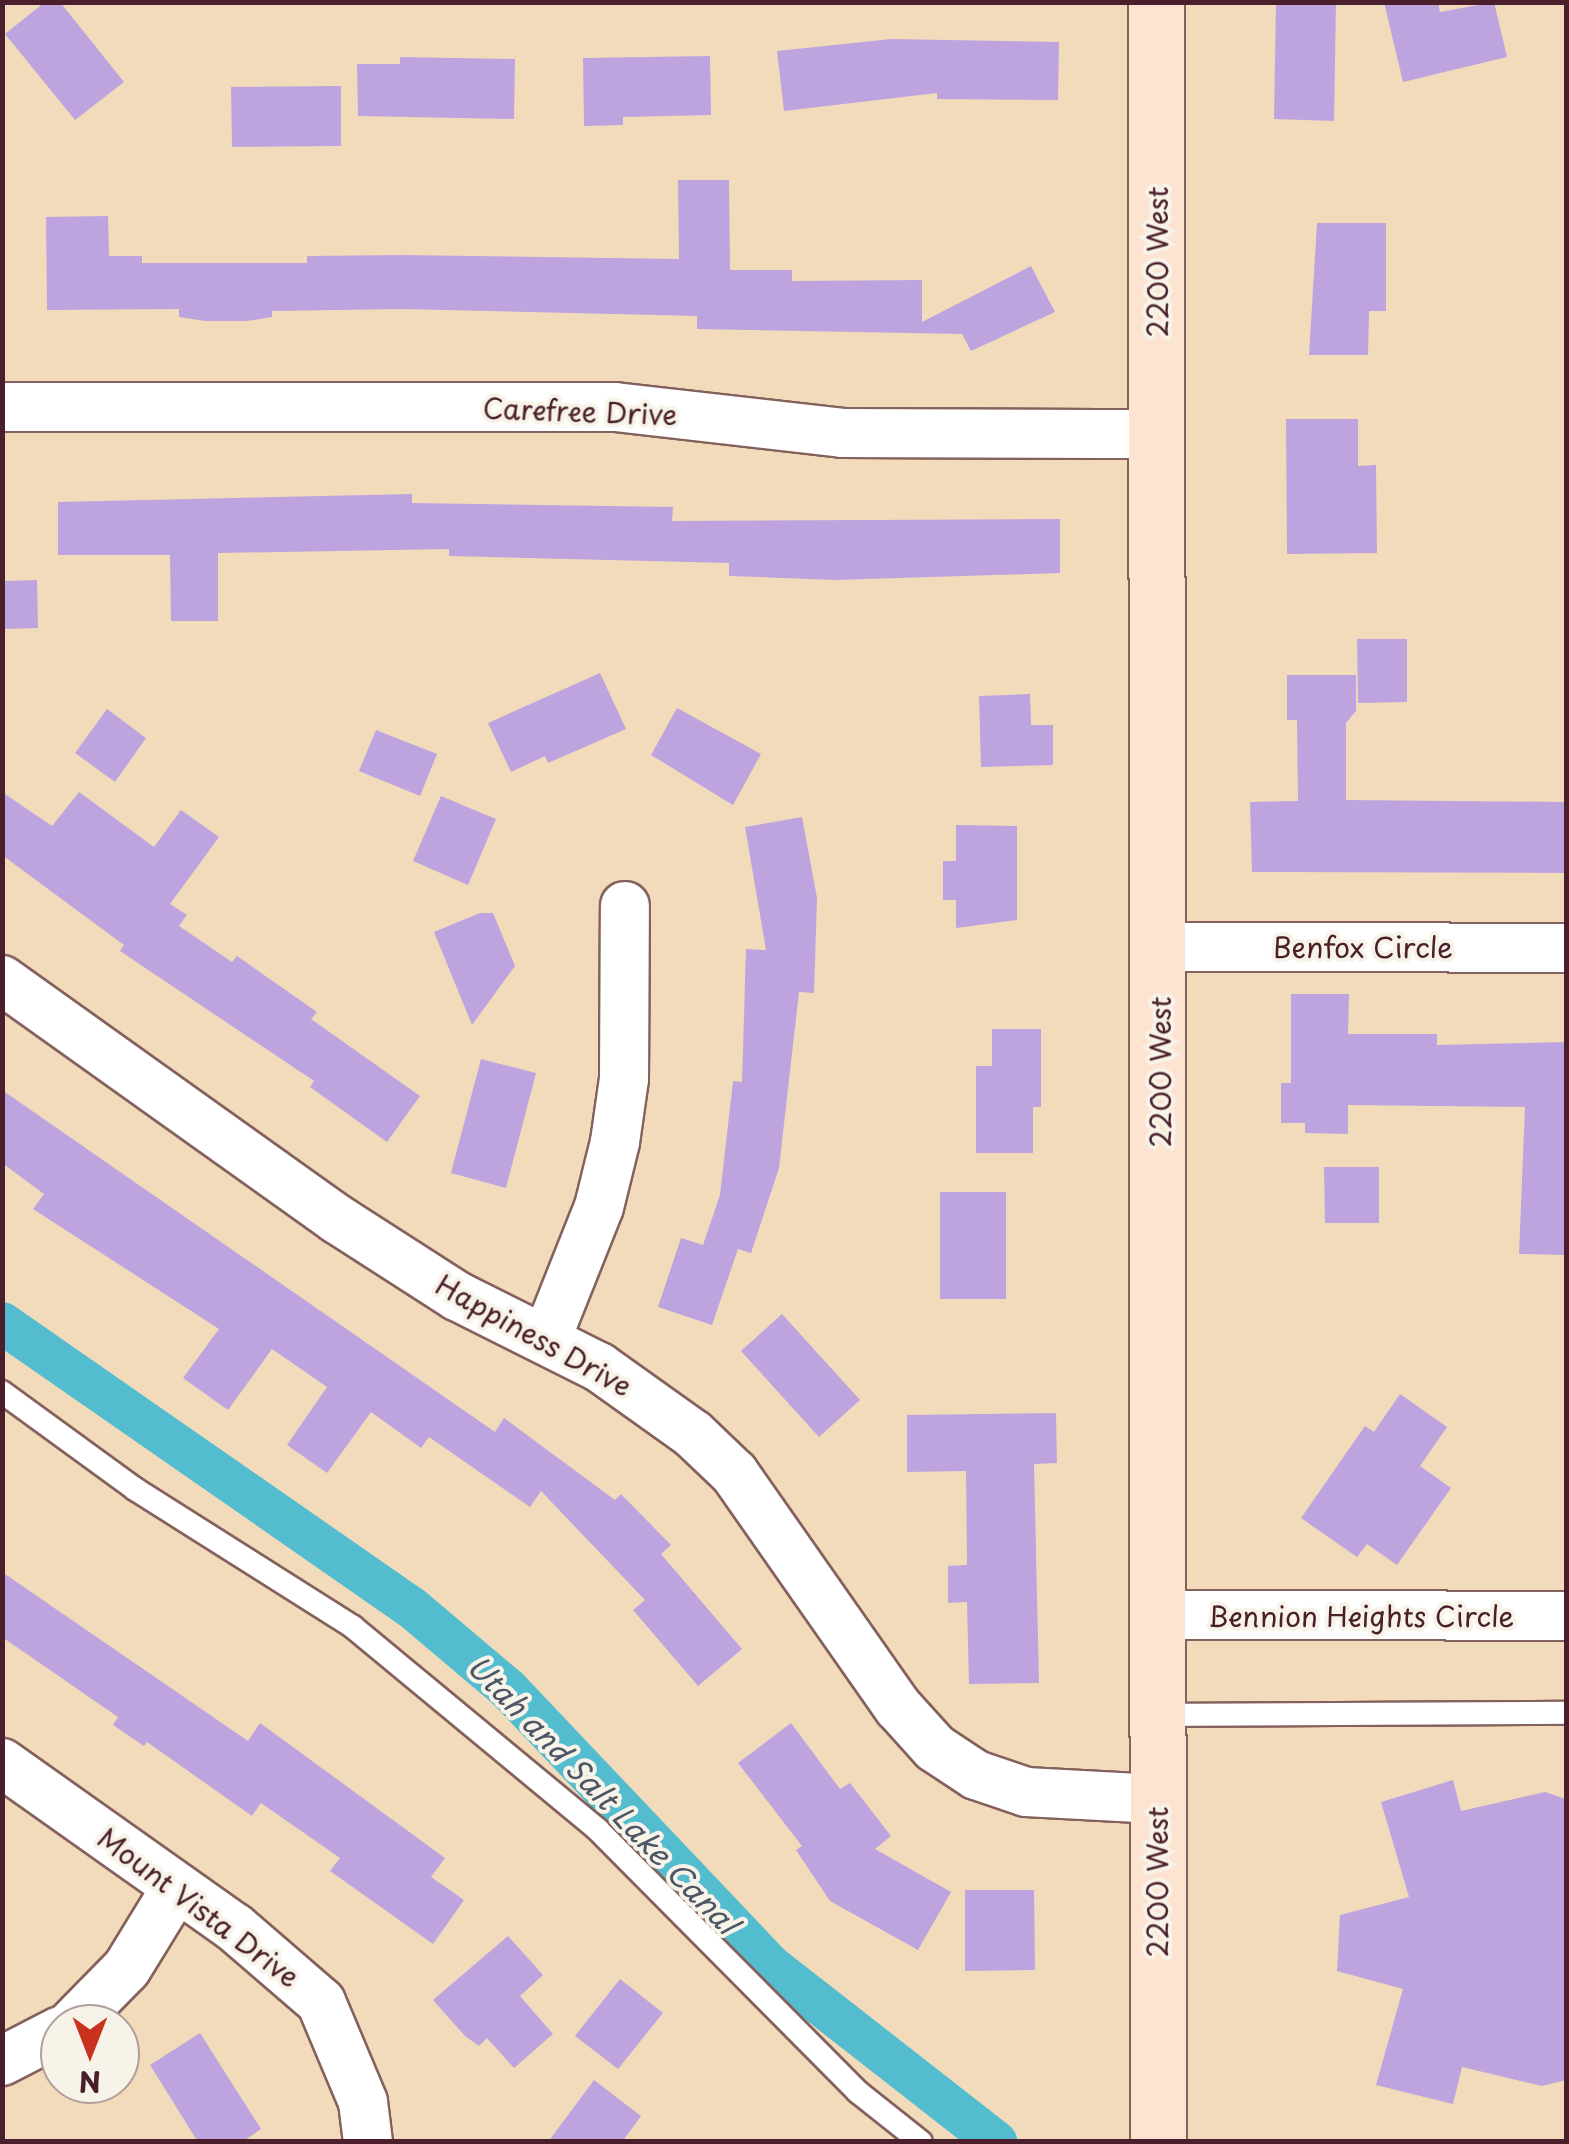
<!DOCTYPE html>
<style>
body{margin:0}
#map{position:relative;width:1569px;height:2144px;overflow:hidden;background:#f2dbbb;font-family:"Playpen Sans",sans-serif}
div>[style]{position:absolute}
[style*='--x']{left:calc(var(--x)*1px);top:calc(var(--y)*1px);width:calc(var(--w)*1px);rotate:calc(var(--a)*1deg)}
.canal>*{height:42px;margin:-21px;padding:0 21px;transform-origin:21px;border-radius:21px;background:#53bdcf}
.building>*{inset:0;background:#bda4df}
.roads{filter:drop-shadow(2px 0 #85615d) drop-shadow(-2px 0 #85615d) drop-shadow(0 2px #85615d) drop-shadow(0 -2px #85615d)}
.lane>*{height:22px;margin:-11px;padding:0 11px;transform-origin:11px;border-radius:11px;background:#fff}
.street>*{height:48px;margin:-24px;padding:0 24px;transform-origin:24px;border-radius:24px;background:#fff}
.secondary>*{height:55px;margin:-27.5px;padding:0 27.5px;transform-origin:27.5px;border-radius:27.5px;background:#fde4d1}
span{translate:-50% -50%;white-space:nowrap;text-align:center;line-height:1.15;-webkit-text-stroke:8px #f7f3e8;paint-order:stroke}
.street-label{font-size:28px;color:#4a1f2b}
.water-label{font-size:30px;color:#4d5664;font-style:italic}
.frame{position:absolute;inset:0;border:5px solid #4a1f2b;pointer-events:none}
.north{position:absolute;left:40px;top:2004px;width:100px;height:100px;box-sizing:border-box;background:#f7f3e8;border:2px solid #b29e9c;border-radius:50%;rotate:180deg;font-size:28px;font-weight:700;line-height:40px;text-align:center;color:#4a1f2b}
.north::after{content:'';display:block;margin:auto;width:35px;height:45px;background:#c8321e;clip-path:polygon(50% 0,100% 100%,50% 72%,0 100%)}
</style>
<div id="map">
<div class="canal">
<div style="--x:2;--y:1323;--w:498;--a:34.8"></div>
<div style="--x:411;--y:1607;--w:127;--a:40.2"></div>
<div style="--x:508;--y:1689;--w:382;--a:46.5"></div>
<div style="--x:771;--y:1966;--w:286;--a:38"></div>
</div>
<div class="building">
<div style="clip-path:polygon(45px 2px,60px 2px,124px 82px,75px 120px,5px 34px)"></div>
<div style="clip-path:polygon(1276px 2px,1336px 2px,1334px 121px,1274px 119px)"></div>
<div style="clip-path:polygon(1384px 2px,1438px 2px,1440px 12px,1494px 2px,1507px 57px,1403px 82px)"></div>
<div style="clip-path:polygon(891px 39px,1059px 42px,1058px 100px,937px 99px,937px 93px,784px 111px,777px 51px)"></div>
<div style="clip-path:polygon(710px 56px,711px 115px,623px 117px,623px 125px,584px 126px,583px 58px)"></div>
<div style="clip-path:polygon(400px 57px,515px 59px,514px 119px,358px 116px,357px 64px,400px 64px)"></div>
<div style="clip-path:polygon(341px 86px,341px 146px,232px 147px,231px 87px)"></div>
<div style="clip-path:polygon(678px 180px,729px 180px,730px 270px,792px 270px,792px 281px,922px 280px,922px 322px,1031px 266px,1055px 312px,971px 351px,962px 334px,697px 329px,697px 316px,402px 309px,272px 311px,272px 317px,247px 321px,205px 321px,179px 317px,179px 309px,47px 310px,46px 217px,108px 216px,109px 256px,142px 256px,142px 263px,307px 263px,307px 256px,402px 255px,679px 259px)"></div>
<div style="clip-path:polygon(1317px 223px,1386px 223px,1386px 311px,1369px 311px,1368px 355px,1309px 355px)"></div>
<div style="clip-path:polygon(1286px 419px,1358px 419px,1358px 466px,1376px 465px,1377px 553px,1287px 554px)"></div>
<div style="clip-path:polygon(412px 494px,412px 503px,673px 507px,672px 521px,1060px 519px,1060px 573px,836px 580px,729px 576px,729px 563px,449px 556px,449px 549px,218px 553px,218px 621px,171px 621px,170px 555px,58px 555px,58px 502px)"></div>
<div style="clip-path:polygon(37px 580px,38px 628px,2px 629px,2px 581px)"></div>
<div style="clip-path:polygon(1357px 639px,1407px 639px,1407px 702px,1358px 703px)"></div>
<div style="clip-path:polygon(600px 673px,626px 729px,548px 763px,545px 756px,511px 772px,488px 723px)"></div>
<div style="clip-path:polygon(1287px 675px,1356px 675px,1356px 711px,1346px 723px,1346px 800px,1566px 802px,1566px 873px,1252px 872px,1250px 802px,1298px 801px,1297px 720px,1287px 720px)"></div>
<div style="clip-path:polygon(1030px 694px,1031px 725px,1053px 725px,1053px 765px,981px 767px,979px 696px)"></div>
<div style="clip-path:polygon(677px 708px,761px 754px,733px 805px,651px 755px)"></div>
<div style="clip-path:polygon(107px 709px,146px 738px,115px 782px,75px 753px)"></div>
<div style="clip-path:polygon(376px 730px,437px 754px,420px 796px,359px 771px)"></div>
<div style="clip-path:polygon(2px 792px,52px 826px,79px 792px,154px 847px,181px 810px,219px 837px,170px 904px,187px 915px,179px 926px,232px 962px,237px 956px,317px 1012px,311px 1019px,420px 1096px,387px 1142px,310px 1087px,314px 1081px,120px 951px,124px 945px,2px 855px)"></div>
<div style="clip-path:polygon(441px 796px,496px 819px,468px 885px,413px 861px)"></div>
<div style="clip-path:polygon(802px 817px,817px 898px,814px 993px,799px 992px,779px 1168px,751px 1253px,738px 1249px,712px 1325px,658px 1307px,681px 1238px,703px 1245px,720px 1195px,733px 1081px,742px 1082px,746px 949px,766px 950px,745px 827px)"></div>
<div style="clip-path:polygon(956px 825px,1017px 826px,1017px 920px,956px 928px,956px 900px,943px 900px,943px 861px,956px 861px)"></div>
<div style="clip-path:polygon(480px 913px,493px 913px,515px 966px,472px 1025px,434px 932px)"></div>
<div style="clip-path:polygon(1291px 994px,1349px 994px,1348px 1034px,1437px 1034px,1437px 1045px,1566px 1042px,1566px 1255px,1519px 1254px,1525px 1107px,1348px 1105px,1348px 1134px,1305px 1133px,1305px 1123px,1281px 1123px,1281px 1083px,1291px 1083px)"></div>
<div style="clip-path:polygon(992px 1029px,1041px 1029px,1041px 1107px,1033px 1107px,1033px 1153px,976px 1153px,976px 1066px,992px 1066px)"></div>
<div style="clip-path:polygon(481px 1059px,536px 1073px,506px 1188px,451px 1173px)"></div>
<div style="clip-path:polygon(2px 1090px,495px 1432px,504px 1418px,615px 1500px,621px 1494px,671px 1545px,661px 1554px,742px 1649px,698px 1686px,633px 1610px,645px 1600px,541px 1491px,530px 1507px,429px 1437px,421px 1448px,371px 1412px,327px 1473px,287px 1445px,327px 1387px,272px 1349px,228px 1410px,183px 1378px,219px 1329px,33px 1209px,44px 1194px,2px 1163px)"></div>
<div style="clip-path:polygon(1324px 1167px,1379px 1167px,1379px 1223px,1325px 1223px)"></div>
<div style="clip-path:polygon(940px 1192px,1006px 1192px,1006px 1299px,940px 1299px)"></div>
<div style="clip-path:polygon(782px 1314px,860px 1400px,819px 1437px,741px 1351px)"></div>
<div style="clip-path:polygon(1400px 1394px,1447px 1427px,1420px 1466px,1451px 1488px,1397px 1565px,1367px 1544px,1357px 1557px,1301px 1518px,1365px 1426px,1374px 1432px)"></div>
<div style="clip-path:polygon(1056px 1413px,1057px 1463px,1034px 1464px,1039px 1683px,969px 1684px,967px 1602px,948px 1603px,948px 1566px,967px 1565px,966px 1471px,907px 1472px,907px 1415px)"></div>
<div style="clip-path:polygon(2px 1572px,248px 1741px,260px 1723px,445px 1858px,431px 1877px,464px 1900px,433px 1944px,330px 1871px,340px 1858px,261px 1803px,252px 1816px,147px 1742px,144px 1746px,113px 1725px,118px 1717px,2px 1637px)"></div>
<div style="clip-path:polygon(791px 1723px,840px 1789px,850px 1783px,891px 1836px,875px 1849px,951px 1892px,918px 1950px,830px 1901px,796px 1850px,802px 1846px,738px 1763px)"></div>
<div style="clip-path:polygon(1453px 1780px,1461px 1811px,1545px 1792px,1566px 1799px,1566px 2080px,1542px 2086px,1462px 2067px,1453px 2104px,1376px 2085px,1403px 1989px,1337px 1971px,1340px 1915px,1409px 1897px,1381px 1802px)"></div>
<div style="clip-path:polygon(965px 1890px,1034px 1890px,1035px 1970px,965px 1971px)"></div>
<div style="clip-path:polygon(508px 1936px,543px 1975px,520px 1996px,553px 2034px,514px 2068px,487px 2038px,479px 2046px,465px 2036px,433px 2000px)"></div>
<div style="clip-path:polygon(620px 1979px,663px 2013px,618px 2069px,575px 2036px)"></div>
<div style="clip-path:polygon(200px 2033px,261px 2129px,242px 2142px,198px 2142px,150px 2065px)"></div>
<div style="clip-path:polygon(594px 2080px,641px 2116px,622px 2142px,548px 2142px)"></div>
</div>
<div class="roads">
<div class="lane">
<div style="--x:2;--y:1392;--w:165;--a:36.1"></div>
<div style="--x:135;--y:1489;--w:258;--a:32.3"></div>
<div style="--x:353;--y:1627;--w:318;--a:39.6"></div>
<div style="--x:598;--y:1830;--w:369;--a:45.2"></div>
<div style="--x:858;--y:2092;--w:80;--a:38.4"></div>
<div style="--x:1157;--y:1715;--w:409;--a:-0.3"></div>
</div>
<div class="street">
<div style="--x:2;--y:407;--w:613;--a:0"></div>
<div style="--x:615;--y:407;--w:229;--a:6.5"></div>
<div style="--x:843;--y:433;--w:314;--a:0.2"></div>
<div style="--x:1160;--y:947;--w:406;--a:0.1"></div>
<div style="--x:2;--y:980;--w:412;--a:35.5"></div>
<div style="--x:337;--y:1219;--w:143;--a:32.7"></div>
<div style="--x:457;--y:1296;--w:159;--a:26.6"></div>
<div style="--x:599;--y:1367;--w:115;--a:35.5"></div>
<div style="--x:693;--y:1434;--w:57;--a:43.6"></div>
<div style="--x:734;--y:1473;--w:286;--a:55"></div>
<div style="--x:898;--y:1707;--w:55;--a:47.9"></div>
<div style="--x:935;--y:1748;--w:49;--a:33.4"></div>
<div style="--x:976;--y:1775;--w:53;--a:18.8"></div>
<div style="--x:1026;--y:1792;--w:131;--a:3.1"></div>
<div style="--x:546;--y:1340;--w:143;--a:-68.3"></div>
<div style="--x:599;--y:1207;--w:67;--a:-76.2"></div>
<div style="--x:615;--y:1142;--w:64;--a:-81.9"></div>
<div style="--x:624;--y:1079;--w:173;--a:-89.7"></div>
<div style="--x:1156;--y:1615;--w:410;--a:0.1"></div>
<div style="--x:2;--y:1763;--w:284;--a:35.3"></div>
<div style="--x:234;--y:1927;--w:115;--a:40.8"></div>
<div style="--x:321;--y:2002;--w:108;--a:67.2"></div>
<div style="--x:363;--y:2102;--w:40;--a:82.9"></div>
<div style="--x:72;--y:2024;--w:78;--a:-45.5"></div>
<div style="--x:127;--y:1968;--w:94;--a:-58.5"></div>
<div style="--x:2;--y:2061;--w:65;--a:-27.3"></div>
</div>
<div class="secondary">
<div style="--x:1156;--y:2;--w:2140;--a:89.95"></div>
</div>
</div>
<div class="street-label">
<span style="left:1157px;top:262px;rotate:-90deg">2200 West</span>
<span style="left:580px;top:411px;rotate:2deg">Carefree Drive</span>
<span style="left:1363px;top:947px">Benfox Circle</span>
<span style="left:1160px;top:1072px;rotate:-90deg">2200 West</span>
<span style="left:534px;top:1335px;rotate:29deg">Happiness Drive</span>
<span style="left:1361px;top:1616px">Bennion Heights Circle</span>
<span style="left:1157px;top:1882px;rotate:-90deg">2200 West</span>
<span style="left:199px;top:1907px;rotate:37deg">Mount Vista Drive</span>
</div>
<div class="water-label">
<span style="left:603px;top:1794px;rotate:46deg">Utah and Salt Lake Canal</span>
</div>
<div class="frame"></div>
<div class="north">N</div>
</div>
